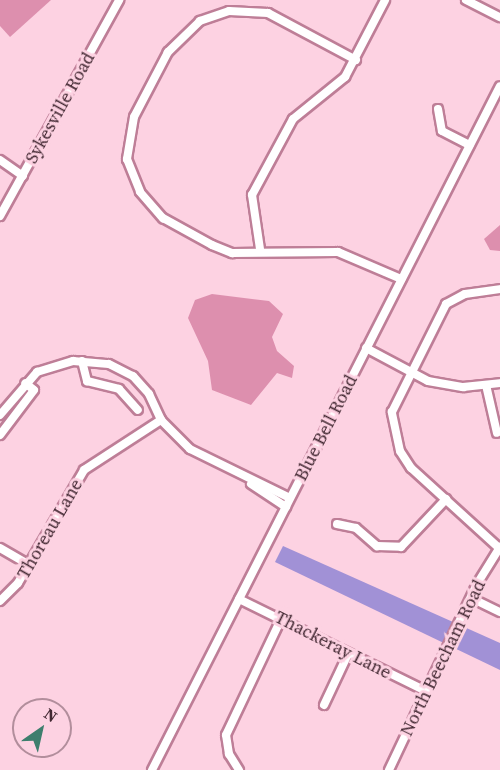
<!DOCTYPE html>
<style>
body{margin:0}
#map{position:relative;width:500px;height:770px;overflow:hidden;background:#fdd2e2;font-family:"Source Serif 4",serif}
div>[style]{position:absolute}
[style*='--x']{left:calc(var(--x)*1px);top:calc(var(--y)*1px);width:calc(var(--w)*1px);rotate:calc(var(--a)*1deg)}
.forest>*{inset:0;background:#dd8fae}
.water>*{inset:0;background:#a191d6}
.roads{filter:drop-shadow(2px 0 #be7e97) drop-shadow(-2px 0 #be7e97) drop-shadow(0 2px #be7e97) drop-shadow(0 -2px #be7e97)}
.minor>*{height:8px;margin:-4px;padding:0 4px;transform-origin:4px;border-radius:4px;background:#fff}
span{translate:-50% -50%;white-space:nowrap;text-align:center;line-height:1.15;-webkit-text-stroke:6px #fdd2e2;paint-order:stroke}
.street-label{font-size:18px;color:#422832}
.north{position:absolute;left:12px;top:698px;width:60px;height:60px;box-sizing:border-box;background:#fdd2e2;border:2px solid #b28e9c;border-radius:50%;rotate:34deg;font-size:16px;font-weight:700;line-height:24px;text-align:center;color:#422832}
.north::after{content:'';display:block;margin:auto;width:21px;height:27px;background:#3e7e6d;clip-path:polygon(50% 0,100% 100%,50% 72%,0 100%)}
</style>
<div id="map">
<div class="forest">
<div style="clip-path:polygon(0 0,51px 0,10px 37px,0 26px)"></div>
<div style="clip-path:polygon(500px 225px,500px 251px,490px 250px,484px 239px)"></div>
<div style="clip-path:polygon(212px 294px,269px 301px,283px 314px,272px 337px,277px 351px,294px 366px,292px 378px,277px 373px,251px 405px,212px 390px,208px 361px,188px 318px,195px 300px)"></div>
</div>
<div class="water">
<div style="clip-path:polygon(283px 546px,500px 643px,500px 670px,275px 562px)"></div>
</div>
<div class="roads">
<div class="minor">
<div style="--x:466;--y:0;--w:38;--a:27"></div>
<div style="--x:356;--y:60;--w:100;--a:-151.9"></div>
<div style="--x:268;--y:13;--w:39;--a:-177"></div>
<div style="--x:229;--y:11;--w:31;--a:161"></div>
<div style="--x:200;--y:21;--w:45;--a:135.9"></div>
<div style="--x:168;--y:52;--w:73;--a:117.6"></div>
<div style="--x:134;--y:117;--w:43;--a:99.5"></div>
<div style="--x:127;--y:159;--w:35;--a:68"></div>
<div style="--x:140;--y:192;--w:35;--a:49"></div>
<div style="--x:163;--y:218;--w:56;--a:28.9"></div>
<div style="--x:212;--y:245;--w:22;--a:22"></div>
<div style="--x:232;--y:253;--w:106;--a:-0.5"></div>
<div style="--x:338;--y:252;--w:69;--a:23.2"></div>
<div style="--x:438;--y:109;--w:22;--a:80"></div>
<div style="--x:442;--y:131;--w:31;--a:27"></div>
<div style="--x:0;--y:160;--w:28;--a:35"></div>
<div style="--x:0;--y:216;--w:247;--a:-61.1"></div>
<div style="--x:260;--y:249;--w:55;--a:-98.4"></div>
<div style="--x:252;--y:195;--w:86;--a:-61.7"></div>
<div style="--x:293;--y:119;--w:67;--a:-38.9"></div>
<div style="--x:345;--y:77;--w:87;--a:-62.5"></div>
<div style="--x:366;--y:348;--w:70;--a:28"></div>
<div style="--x:428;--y:381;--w:36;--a:10"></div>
<div style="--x:463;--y:387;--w:37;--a:-6"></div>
<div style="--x:82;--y:361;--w:21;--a:76"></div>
<div style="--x:87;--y:381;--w:33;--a:14"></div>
<div style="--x:119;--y:389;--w:28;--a:48"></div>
<div style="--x:486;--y:385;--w:49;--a:77.1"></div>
<div style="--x:0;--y:415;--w:57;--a:-49.3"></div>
<div style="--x:37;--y:372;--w:38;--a:-17"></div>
<div style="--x:73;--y:361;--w:36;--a:5"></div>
<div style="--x:109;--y:364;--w:27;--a:27"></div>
<div style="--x:133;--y:376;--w:24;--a:48"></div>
<div style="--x:149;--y:394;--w:29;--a:65"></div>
<div style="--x:161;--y:420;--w:41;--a:45"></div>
<div style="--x:190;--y:449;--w:111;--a:26.1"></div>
<div style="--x:0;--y:435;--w:56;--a:-52.9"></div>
<div style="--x:34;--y:390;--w:11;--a:-142"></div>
<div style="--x:251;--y:484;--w:42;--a:33.3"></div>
<div style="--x:337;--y:524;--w:19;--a:12"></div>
<div style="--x:356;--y:528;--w:28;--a:41"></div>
<div style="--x:377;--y:546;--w:24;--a:2"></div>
<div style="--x:401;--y:547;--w:66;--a:-46.8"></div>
<div style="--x:0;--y:548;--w:32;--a:30"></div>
<div style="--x:499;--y:548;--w:119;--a:-137.7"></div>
<div style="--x:411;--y:468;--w:20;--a:-123"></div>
<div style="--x:400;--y:451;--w:40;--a:-102"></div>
<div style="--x:392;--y:412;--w:121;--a:-63.4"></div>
<div style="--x:446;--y:304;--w:21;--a:-28"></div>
<div style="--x:465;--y:294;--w:35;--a:-8"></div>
<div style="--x:471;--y:598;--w:32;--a:26"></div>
<div style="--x:239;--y:599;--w:208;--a:26.2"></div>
<div style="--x:0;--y:601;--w:25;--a:-45"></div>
<div style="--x:18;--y:583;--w:131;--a:-59.7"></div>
<div style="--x:84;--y:470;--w:92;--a:-33"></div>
<div style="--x:324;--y:705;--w:56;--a:-64.8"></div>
<div style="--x:152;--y:770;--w:767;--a:-63.03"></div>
<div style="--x:239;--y:770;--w:19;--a:-122"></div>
<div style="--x:229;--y:754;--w:19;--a:-99"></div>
<div style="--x:226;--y:735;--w:128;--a:-64.6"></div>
<div style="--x:389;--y:770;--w:206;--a:-64.7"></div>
<div style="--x:477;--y:584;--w:44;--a:-58.1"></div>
</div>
</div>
<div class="street-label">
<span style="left:60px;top:108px;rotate:-61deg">Sykesville Road</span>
<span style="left:326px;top:428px;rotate:-63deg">Blue Bell Road</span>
<span style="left:50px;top:529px;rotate:-60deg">Thoreau Lane</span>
<span style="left:333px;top:645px;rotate:27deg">Thackeray Lane</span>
<span style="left:443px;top:658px;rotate:-64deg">North Beecham Road</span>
</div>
<div class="north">N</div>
</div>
